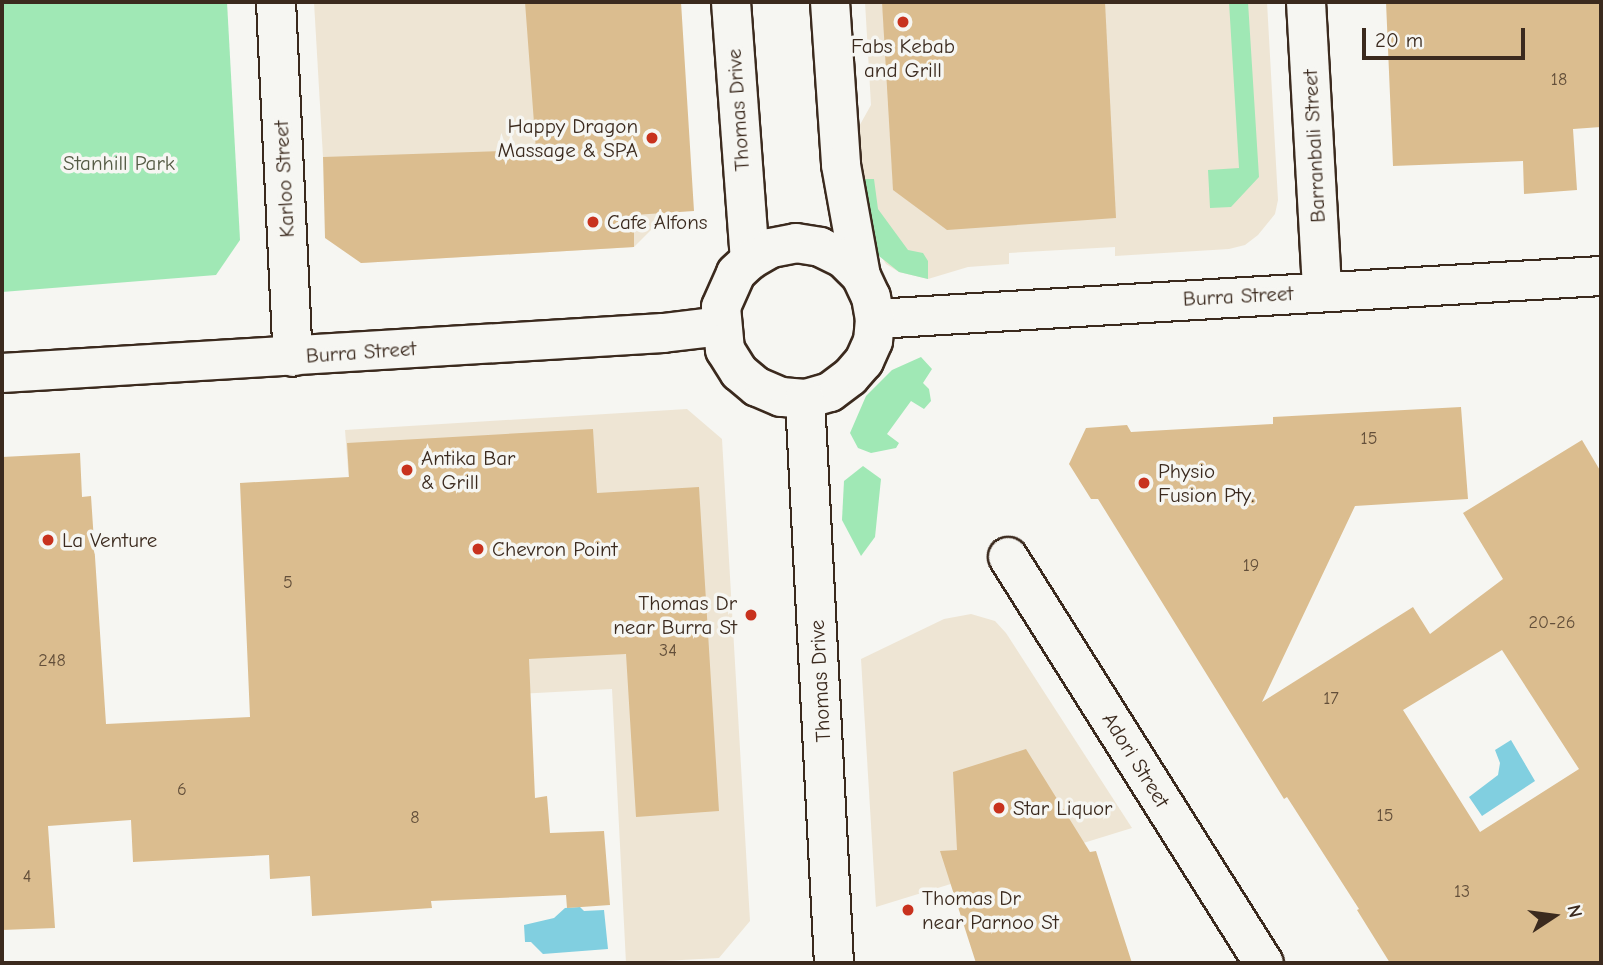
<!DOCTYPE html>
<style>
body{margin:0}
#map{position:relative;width:1603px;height:965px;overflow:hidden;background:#f6f6f2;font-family:"Comic Neue",sans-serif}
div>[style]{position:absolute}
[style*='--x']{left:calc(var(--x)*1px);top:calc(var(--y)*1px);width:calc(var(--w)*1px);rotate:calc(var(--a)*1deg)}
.built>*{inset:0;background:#eee5d4}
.green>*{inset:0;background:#a0e8b5}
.water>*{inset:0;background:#81cfe0}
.building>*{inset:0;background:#dbbd8f}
.roads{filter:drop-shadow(2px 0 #3b2a1e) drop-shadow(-2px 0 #3b2a1e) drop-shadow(0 2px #3b2a1e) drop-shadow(0 -2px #3b2a1e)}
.minor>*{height:38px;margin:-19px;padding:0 19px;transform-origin:19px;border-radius:19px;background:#f6f6f2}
.major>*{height:38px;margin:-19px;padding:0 19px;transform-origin:19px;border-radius:19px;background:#f6f6f2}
.dots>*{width:19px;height:19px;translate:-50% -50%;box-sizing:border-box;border:4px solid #f6f6f2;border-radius:50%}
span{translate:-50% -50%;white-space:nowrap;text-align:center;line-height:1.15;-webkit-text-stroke:7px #f6f6f2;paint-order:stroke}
.number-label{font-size:18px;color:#634f3a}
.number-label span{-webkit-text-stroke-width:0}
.poi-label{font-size:21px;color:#3b2a1e}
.right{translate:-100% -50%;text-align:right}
.left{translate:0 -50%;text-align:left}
.street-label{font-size:21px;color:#3b2a1e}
.park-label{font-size:21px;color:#545a44}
.frame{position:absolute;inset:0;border:4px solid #3b2a1e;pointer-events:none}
.north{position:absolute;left:1519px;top:881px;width:70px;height:70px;-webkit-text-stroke:5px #f6f6f2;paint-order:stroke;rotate:77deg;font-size:19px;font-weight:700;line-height:28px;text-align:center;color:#3b2a1e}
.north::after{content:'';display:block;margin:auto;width:24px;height:32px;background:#3b2a1e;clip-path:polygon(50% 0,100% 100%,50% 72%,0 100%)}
.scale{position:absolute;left:1362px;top:28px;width:163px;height:32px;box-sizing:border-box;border:4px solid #3b2a1e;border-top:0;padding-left:9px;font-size:21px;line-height:24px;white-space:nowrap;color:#3b2a1e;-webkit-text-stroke:5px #f6f6f2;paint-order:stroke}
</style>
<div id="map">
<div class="built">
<div style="clip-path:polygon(314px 2px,656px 2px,668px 213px,634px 247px,361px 263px,323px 157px)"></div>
<div style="clip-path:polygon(865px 2px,1267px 2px,1278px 200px,1275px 214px,1258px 235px,1245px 245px,1229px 249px,1115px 256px,1115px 247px,1009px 253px,1009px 264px,968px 267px,928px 279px,899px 272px,886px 264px,865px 231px,857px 130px,871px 105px)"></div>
<div style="clip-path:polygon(687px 409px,722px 439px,750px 921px,719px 958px,626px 963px,612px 689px,366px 702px,345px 430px)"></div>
<div style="clip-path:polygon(971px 614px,995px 621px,1006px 633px,1132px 828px,876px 907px,861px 659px,944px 619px)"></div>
</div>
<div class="green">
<div style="clip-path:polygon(2px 2px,227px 2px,240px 240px,216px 275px,2px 292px)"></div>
<div style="clip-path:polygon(1229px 2px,1248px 2px,1259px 177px,1231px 207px,1210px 208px,1208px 170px,1239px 168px)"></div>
<div style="clip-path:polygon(857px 179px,874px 179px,878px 209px,908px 250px,923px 253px,928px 261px,928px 279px,899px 272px,874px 252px)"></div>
<div style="clip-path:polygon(921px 357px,932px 369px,923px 383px,929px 389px,931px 401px,924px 409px,911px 401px,887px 434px,899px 443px,896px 448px,871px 453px,858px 448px,850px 433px,866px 396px,892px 370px)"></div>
<div style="clip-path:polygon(863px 466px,881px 479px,875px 537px,861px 556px,842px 520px,844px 481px)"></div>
</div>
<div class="water">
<div style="clip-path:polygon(1511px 740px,1535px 781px,1482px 816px,1469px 797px,1498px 775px,1500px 763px,1495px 750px)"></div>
<div style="clip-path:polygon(580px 907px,584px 911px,604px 910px,608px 949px,543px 954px,531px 942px,525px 942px,524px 925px,554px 918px,565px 908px)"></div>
</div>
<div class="building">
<div style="clip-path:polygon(525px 2px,681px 2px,694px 211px,634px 215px,634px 247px,361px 263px,325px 238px,323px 157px,536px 150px)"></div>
<div style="clip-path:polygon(882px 2px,1105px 2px,1116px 218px,947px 230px,893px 190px)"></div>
<div style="clip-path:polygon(1386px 2px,1601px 2px,1601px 127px,1573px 129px,1577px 190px,1524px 194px,1523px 161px,1393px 166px)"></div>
<div style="clip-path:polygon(evenodd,1461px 407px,1468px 499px,1355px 506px,1262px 702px,1413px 607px,1430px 634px,1503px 579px,1463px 513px,1582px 440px,1601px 472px,1601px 963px,1390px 963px,1357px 910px,1359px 909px,1287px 797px,1284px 799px,1098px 499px,1091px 499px,1069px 464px,1086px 428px,1127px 425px,1131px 432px,1273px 424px,1273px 417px,1461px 407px,1502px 650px,1579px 769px,1480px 832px,1403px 710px,1502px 650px)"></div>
<div style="clip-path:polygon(593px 429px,597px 493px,699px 487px,719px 811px,636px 817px,626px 654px,529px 659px,535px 798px,547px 796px,550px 833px,604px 831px,610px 905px,567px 908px,566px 895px,431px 901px,432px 908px,312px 916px,310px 876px,270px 879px,269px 855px,133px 862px,131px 820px,48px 826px,55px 928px,2px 930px,2px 457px,80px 453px,82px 497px,91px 496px,106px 724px,250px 717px,240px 483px,349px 477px,347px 443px)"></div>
<div style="clip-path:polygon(1026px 749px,1090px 852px,1096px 851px,1132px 963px,976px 963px,940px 851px,957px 850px,953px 772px)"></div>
</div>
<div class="roads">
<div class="minor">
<div style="--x:276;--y:2;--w:355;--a:87.3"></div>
<div style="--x:1306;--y:2;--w:289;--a:86.8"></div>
<div style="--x:875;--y:319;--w:727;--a:-3.39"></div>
<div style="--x:2;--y:373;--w:662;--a:-3.46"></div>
<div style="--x:663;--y:333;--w:58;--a:-6.9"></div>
<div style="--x:1008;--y:557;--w:480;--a:57.8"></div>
</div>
<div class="major">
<div style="--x:731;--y:2;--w:259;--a:85.8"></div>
<div style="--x:830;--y:2;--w:163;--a:86.1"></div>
<div style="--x:841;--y:165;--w:113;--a:79.8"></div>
<div style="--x:861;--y:276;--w:23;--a:65"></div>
<div style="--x:871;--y:297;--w:22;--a:80"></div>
<div style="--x:875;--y:319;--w:22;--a:95"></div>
<div style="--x:873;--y:341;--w:22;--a:114"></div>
<div style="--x:864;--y:361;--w:21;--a:131"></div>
<div style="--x:850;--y:377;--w:25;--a:143"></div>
<div style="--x:830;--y:392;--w:26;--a:164"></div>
<div style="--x:805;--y:399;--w:24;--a:-175"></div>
<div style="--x:781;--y:397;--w:26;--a:-157"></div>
<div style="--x:757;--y:387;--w:23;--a:-140"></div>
<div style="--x:739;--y:372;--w:26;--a:-122"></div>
<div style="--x:725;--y:350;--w:43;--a:-95.3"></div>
<div style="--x:721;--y:307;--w:37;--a:-66"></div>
<div style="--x:736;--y:273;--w:19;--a:-43"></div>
<div style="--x:750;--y:260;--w:24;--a:-30"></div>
<div style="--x:771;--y:248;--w:25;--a:-11"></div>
<div style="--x:796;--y:243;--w:24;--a:9"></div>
<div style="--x:820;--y:247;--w:25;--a:26"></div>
<div style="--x:843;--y:258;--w:25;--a:45"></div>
<div style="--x:805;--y:399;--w:565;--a:87.06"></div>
</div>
</div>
<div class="dots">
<div style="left:903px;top:22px;background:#c8321e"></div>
<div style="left:652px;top:138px;background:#c8321e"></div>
<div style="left:593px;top:222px;background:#c8321e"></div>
<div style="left:407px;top:470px;background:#c8321e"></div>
<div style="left:1144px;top:483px;background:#c8321e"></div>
<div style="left:48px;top:540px;background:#c8321e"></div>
<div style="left:478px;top:549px;background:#c8321e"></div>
<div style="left:751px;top:615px;background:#c8321e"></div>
<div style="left:999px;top:808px;background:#c8321e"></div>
<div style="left:908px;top:910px;background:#c8321e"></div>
</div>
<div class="number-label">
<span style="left:1559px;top:80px">18</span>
<span style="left:1369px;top:439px">15</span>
<span style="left:1251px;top:566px">19</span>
<span style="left:288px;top:583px">5</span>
<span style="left:1552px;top:623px">20-26</span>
<span style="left:668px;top:651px">34</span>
<span style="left:52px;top:661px">248</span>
<span style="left:1331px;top:699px">17</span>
<span style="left:182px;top:790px">6</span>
<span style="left:1385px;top:816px">15</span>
<span style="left:415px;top:818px">8</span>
<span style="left:27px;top:877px">4</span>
<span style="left:1462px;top:892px">13</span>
</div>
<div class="poi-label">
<span style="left:903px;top:58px">Fabs Kebab<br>and Grill</span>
<span class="right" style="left:638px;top:138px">Happy Dragon<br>Massage &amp; SPA</span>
<span class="left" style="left:607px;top:222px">Cafe Alfons</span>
<span class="left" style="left:421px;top:470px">Antika Bar<br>&amp; Grill</span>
<span class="left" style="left:1158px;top:483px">Physio<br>Fusion Pty.</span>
<span class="left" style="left:62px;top:540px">La Venture</span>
<span class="left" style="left:492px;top:549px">Chevron Point</span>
<span class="right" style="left:737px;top:615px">Thomas Dr<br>near Burra St</span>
<span class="left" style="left:1013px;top:808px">Star Liquor</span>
<span class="left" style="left:922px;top:910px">Thomas Dr<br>near Parnoo St</span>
</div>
<div class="street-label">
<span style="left:738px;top:110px;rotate:-94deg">Thomas Drive</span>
<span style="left:1314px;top:146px;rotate:-93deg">Barranbali Street</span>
<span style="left:284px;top:179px;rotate:-93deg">Karloo Street</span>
<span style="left:1238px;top:296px;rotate:-3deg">Burra Street</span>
<span style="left:361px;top:352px;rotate:-4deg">Burra Street</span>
<span style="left:820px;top:681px;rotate:-93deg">Thomas Drive</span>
<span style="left:1136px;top:760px;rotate:58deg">Adori Street</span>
</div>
<div class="park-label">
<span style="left:119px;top:163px">Stanhill Park</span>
</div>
<div class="frame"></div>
<div class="north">N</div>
<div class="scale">20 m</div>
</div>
